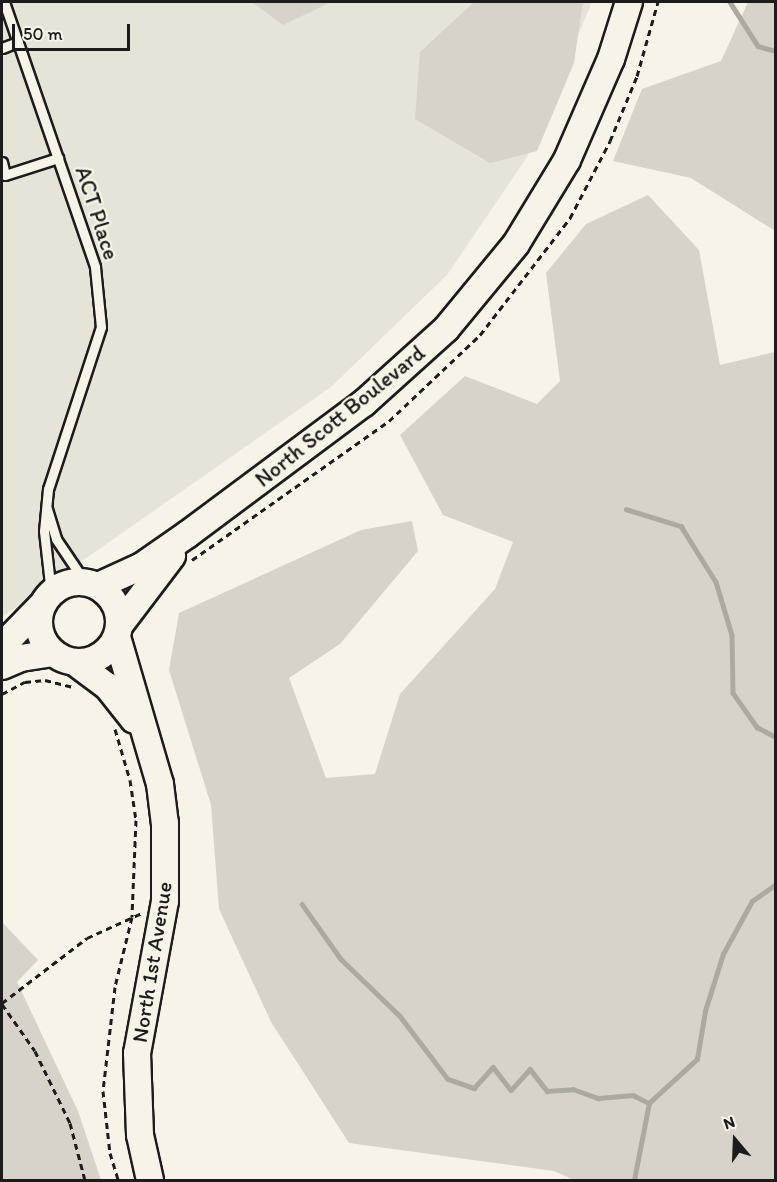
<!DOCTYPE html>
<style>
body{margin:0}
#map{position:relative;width:777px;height:1182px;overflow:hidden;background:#f7f3e8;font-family:Itim,sans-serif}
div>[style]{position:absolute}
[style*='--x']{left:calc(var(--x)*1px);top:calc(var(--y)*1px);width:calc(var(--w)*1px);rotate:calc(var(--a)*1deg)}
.built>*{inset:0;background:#e6e3d9}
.green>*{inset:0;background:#d7d3cb}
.stream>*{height:4.5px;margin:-2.25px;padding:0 2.25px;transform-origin:2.25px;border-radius:2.25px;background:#aca9a2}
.path>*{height:3px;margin-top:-1.5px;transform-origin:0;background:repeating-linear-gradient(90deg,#1c1c1c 0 6px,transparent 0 10.5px)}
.roads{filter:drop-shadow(2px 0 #1c1c1c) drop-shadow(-2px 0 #1c1c1c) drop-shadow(0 2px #1c1c1c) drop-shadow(0 -2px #1c1c1c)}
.service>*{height:9px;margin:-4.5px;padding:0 4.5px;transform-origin:4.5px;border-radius:4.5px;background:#f7f3e8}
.secondary>*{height:26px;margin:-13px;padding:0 13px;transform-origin:13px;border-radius:13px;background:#f7f3e8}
.secondary>.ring{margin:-13px;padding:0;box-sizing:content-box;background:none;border:26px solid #f7f3e8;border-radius:50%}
span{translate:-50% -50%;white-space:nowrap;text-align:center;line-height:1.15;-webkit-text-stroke:4.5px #f7f3e8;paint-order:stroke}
.street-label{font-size:22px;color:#1c1c1c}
.frame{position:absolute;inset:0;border:3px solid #1c1c1c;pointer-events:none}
.north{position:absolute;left:705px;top:1110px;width:60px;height:60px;-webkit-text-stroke:4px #f7f3e8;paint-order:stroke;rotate:341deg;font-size:16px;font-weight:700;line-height:24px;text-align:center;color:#1c1c1c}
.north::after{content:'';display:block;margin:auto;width:21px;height:27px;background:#1c1c1c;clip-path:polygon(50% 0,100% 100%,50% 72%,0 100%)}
.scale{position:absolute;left:12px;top:24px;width:118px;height:27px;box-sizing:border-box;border:3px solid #1c1c1c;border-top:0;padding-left:8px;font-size:18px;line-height:21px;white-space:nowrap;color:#1c1c1c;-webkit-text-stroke:4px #f7f3e8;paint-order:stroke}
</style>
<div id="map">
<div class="built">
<div style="clip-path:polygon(2px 2px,592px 2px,527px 157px,447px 275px,331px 387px,2px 617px)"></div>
</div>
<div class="green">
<div style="clip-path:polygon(252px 2px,331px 2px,283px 25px)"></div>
<div style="clip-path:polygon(474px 2px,583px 2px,574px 63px,537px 151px,490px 163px,415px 119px,420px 52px)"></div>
<div style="clip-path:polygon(748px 2px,775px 2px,775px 231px,691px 178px,613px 161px,642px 89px,721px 61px)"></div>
<div style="clip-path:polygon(648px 195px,699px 250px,720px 365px,775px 352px,775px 1180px,574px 1180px,554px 1171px,349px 1143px,271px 1022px,219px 909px,211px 805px,169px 670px,179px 613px,361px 530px,412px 521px,418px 551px,340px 644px,289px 678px,326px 778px,375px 774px,400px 694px,495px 589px,513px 542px,443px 515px,400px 435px,465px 376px,537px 404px,560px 381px,546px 273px,586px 224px)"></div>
<div style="clip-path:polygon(2px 922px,38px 960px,17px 982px,78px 1111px,101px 1180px,2px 1180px)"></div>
</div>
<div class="stream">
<div style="--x:730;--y:2;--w:52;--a:57.5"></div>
<div style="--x:758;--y:46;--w:19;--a:16"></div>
<div style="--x:626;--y:509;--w:58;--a:17.2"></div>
<div style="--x:681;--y:526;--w:66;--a:58"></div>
<div style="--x:716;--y:582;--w:55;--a:73.2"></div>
<div style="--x:732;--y:635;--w:58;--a:89"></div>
<div style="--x:733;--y:693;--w:42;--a:54.8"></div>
<div style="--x:757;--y:727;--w:21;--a:28"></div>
<div style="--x:302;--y:904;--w:67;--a:54.7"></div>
<div style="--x:341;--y:959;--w:82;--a:44"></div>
<div style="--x:400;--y:1016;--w:79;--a:52.7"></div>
<div style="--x:448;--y:1079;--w:28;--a:19"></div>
<div style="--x:474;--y:1088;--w:28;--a:-48"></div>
<div style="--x:493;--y:1067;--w:29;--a:52"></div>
<div style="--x:511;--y:1090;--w:28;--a:-48"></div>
<div style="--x:530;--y:1069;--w:28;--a:52"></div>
<div style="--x:547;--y:1091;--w:26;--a:-4"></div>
<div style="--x:573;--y:1089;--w:27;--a:20"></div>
<div style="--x:598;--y:1098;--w:35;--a:-5"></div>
<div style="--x:633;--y:1095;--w:18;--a:27"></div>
<div style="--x:634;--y:1180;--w:78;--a:-79"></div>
<div style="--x:649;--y:1103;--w:65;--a:-42.5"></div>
<div style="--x:697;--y:1059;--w:49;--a:-80.5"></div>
<div style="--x:705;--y:1011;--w:60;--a:-72.5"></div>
<div style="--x:723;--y:954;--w:60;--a:-61.3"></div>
<div style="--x:752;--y:901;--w:29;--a:-35"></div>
</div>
<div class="path">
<div style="--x:192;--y:560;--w:241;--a:-35.2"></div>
<div style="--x:389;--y:421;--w:125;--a:-43.4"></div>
<div style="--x:480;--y:335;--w:148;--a:-52.4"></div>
<div style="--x:570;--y:218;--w:87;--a:-62.5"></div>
<div style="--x:610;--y:141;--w:70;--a:-67.4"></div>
<div style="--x:637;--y:76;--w:77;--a:-74.2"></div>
<div style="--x:2;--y:694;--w:26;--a:-28"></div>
<div style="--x:25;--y:682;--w:20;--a:-6"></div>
<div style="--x:45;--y:680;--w:30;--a:14"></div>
<div style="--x:115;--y:729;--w:53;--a:73.6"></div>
<div style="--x:130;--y:780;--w:40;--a:81.5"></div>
<div style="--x:136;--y:820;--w:97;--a:92.4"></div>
<div style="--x:132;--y:917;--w:72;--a:103.7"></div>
<div style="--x:115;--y:987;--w:105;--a:96.6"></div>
<div style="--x:103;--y:1091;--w:62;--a:83.6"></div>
<div style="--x:110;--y:1153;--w:28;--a:73"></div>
<div style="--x:2;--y:1003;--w:107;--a:-37.4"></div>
<div style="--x:87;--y:938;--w:60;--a:-24.4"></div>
<div style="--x:2;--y:1004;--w:57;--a:54.9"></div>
<div style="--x:35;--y:1051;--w:80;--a:64.1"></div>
<div style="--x:70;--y:1123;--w:59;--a:75.3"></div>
</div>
<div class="roads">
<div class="service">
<div style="--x:4;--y:2;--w:280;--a:71"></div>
<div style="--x:95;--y:267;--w:60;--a:84.3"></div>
<div style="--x:101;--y:327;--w:170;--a:108.1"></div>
<div style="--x:48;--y:489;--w:42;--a:95.4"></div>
<div style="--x:44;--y:531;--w:62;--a:83.6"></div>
<div style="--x:2;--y:48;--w:17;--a:-21"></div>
<div style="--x:2;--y:162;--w:13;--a:77"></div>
<div style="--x:5;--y:175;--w:56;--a:-17.8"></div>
<div style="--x:47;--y:509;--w:31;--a:73"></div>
<div style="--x:56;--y:539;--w:52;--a:56"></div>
</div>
<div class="secondary">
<div class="ring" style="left:39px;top:582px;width:54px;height:54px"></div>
<div style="--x:98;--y:586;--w:48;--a:-24.4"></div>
<div style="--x:142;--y:566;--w:56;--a:-34.8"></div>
<div style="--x:188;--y:534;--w:219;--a:-36.7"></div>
<div style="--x:364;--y:403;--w:110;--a:-42.1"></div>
<div style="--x:446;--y:329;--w:110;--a:-50.5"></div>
<div style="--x:516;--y:244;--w:98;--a:-58.7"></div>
<div style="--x:567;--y:160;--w:110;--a:-66.5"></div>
<div style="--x:611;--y:59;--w:60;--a:-72.5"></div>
<div style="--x:119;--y:626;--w:88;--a:-52.9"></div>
<div style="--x:117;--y:637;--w:153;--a:73.7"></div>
<div style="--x:160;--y:784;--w:39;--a:83"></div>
<div style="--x:165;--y:823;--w:78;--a:90"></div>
<div style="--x:165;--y:901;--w:155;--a:100.4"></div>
<div style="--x:137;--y:1053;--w:82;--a:87.9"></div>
<div style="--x:140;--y:1135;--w:46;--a:77.5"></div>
<div style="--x:2;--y:646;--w:56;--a:-45.7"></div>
<div style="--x:76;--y:663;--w:39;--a:37"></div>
<div style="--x:107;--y:686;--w:43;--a:51.5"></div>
<div style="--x:2;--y:666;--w:21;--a:-23"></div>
<div style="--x:21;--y:658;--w:31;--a:-9"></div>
</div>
</div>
<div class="street-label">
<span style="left:97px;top:213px;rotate:72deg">ACT Place</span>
<span style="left:340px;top:416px;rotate:-39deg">North Scott Boulevard</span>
<span style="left:152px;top:962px;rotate:-81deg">North 1st Avenue</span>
</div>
<div class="frame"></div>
<div class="north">N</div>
<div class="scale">50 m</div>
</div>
